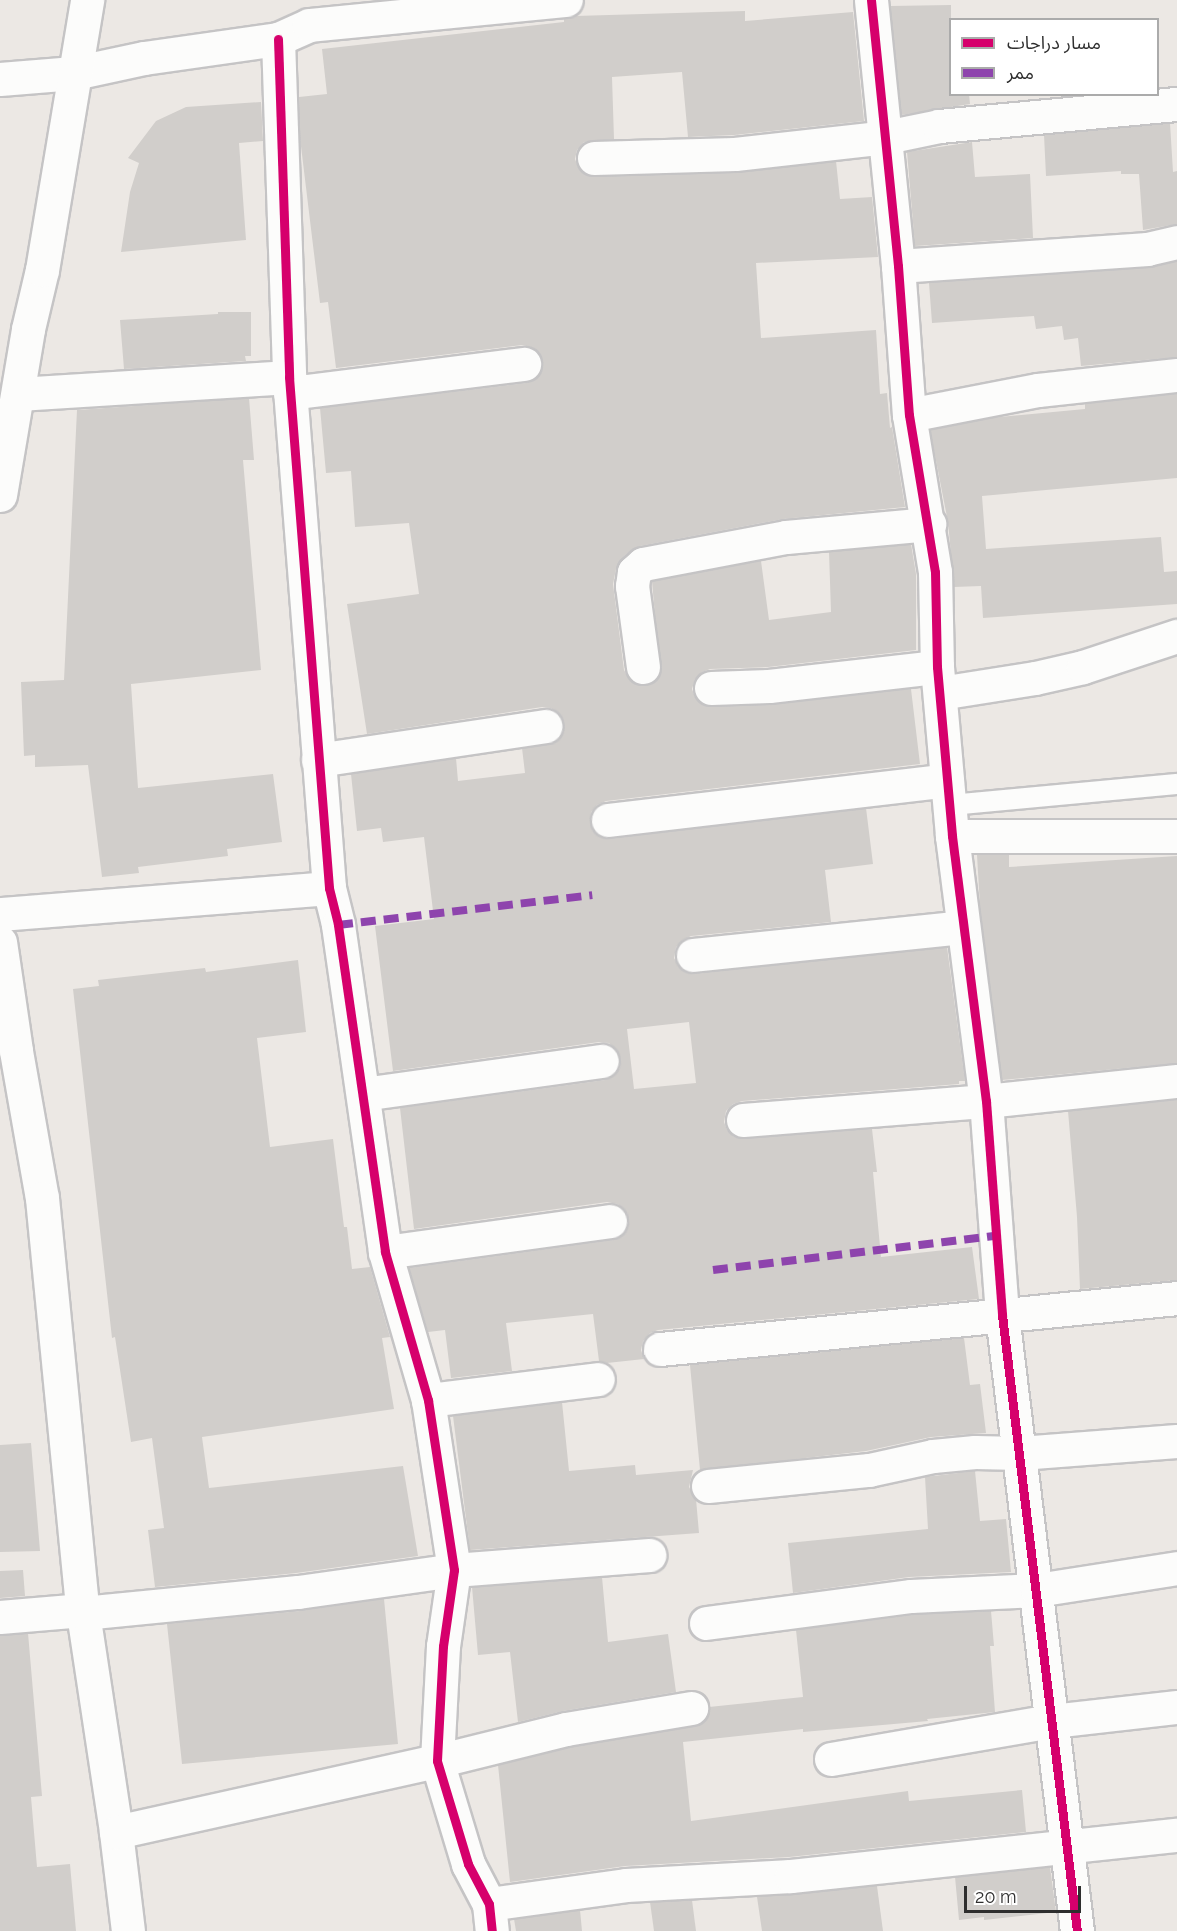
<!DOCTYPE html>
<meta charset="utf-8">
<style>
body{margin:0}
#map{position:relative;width:1177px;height:1931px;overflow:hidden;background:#ece8e4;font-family:Raleway,"Noto Sans Arabic",sans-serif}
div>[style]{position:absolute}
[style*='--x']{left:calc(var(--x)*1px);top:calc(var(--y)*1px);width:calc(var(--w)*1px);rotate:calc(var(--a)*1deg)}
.building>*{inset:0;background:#d1cecb}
.roads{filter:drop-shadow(2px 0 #c5c4c5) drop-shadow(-2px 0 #c5c4c5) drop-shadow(0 2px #c5c4c5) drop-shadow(0 -2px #c5c4c5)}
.lane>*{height:20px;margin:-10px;padding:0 10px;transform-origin:10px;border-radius:10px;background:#fcfcfb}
.street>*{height:33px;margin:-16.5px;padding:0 16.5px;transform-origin:16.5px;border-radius:16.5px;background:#fcfcfb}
.quiet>*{height:8px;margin-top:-4px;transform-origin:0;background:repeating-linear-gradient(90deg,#8e44ad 0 15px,transparent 0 23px)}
.cycleway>*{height:9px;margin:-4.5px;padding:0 4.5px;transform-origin:4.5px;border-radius:4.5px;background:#d6006c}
span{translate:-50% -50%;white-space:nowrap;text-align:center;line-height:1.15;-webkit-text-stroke:4.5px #fff;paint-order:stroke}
.legend{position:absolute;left:949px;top:18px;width:210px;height:78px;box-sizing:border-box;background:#fff;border:2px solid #ababab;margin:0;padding:8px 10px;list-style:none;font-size:18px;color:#2e2e2e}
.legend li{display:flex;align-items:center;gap:12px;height:30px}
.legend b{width:30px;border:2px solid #ababab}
.scale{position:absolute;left:964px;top:1886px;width:117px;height:27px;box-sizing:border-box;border:3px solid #2e2e2e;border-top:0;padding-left:8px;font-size:18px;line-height:21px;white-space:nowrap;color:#2e2e2e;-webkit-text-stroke:4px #fff;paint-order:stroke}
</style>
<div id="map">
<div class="building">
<div style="clip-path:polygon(951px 5px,951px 94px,969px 94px,970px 104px,901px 115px,890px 6px)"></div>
<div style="clip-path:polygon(evenodd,745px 11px,745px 21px,853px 12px,864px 121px,734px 135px,688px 137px,682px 72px,612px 77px,614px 139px,584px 142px,577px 150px,575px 159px,578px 167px,585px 174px,595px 177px,736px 173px,836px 161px,840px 199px,872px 197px,878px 257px,756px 263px,761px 338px,876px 330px,880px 394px,887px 393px,890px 428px,892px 427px,905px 507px,783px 519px,640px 546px,631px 550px,622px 558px,616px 569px,613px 584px,624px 670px,629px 679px,635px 684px,645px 686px,654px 682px,660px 674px,652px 581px,761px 561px,769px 620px,831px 612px,829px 552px,911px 544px,916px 574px,916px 650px,768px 667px,710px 669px,702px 672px,695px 679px,692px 689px,695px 697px,702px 704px,712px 707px,771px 705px,911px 689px,920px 764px,606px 801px,597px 805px,591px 812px,590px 823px,593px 831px,600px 837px,610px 839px,866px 808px,873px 864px,825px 870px,831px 922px,691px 936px,683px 940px,676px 947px,674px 958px,678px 965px,685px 972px,695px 974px,947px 947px,965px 1081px,959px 1081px,959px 1084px,742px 1101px,733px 1104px,726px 1111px,724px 1122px,727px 1130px,734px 1137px,744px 1139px,872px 1129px,877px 1172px,873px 1172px,881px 1257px,972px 1247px,979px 1299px,658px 1330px,650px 1333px,643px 1341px,641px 1350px,644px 1359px,607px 1363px,599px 1361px,593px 1314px,506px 1323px,512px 1371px,451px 1378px,445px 1330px,428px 1332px,409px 1268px,613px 1240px,621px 1236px,627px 1229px,628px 1218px,625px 1210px,618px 1204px,607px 1202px,414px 1229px,400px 1108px,605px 1080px,614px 1075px,620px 1068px,621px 1059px,616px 1049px,609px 1043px,599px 1042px,393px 1071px,375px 926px,434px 919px,424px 837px,383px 842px,381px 828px,357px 831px,351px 774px,456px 758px,458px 781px,525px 773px,522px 748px,556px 741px,562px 733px,564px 724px,559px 714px,551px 708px,542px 707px,367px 734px,347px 604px,419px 594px,409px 523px,355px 527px,351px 471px,326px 473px,320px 408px,526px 383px,536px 379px,541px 372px,543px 362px,539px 352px,531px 347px,522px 345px,336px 368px,328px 302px,320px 303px,300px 138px,299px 97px,327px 94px,322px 49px,564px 22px,564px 19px,575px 16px,745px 11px,689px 1022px,696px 1083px,634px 1089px,627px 1029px,689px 1022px)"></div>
<div style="clip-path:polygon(261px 102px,263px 141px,239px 143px,246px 240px,121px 252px,130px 192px,139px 163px,128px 158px,156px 121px,186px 107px)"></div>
<div style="clip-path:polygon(1170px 123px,1173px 172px,1177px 171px,1177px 224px,1143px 230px,1139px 174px,1121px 174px,1121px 171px,1046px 176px,1044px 135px)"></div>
<div style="clip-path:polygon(972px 142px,975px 177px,1030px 174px,1033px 238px,915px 246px,907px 152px)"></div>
<div style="clip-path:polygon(1177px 261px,1177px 357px,1081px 366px,1078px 338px,1064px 340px,1062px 326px,1036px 329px,1034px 316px,932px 323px,929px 283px,1148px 268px)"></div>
<div style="clip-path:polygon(218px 312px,251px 312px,251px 356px,245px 356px,246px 361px,124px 369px,120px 320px,218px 314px)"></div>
<div style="clip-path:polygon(1177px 394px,1177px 478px,982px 496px,986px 549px,1161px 537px,1164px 572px,1177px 571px,1177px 604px,983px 618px,981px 586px,954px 587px,948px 522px,930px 430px,990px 418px,1085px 409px,1085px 404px)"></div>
<div style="clip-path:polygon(249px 398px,254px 460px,243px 460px,261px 670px,131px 684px,138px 788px,273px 774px,282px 842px,227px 849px,228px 856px,138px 867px,139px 873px,102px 877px,88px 765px,35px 767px,35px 755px,24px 756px,21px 682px,64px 680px,77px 410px)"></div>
<div style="clip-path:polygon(977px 855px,1009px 855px,1009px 867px,1177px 856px,1177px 1063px,1002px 1080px,980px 906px)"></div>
<div style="clip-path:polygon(298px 960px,306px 1032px,257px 1038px,270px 1147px,333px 1139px,344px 1227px,347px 1227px,352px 1269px,370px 1267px,390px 1337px,382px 1338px,394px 1409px,202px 1437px,209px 1488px,403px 1466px,418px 1556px,296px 1573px,155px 1587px,148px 1530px,164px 1528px,152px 1438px,131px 1442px,115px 1337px,112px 1338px,73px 989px,99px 986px,98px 980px,205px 968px,206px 972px)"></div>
<div style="clip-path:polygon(1177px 1100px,1177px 1280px,1080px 1289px,1077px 1217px,1068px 1111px)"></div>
<div style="clip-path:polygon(964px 1338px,970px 1385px,980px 1384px,986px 1433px,931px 1437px,866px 1451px,700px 1470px,690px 1365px)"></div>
<div style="clip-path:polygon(562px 1402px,569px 1471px,635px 1465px,636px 1475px,693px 1470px,689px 1487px,696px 1499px,699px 1533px,470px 1550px,453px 1416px)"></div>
<div style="clip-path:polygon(31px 1443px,40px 1551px,0 1552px,0 1445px)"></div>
<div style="clip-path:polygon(975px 1471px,980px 1521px,1006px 1519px,1011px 1572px,909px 1577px,793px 1593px,788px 1543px,928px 1529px,925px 1477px)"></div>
<div style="clip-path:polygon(23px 1570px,25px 1596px,0 1598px,0 1571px)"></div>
<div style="clip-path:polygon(602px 1577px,608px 1642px,668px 1634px,676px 1692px,563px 1711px,518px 1722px,510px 1652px,478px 1655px,472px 1587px)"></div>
<div style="clip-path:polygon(384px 1599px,398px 1744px,182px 1764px,167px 1624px,300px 1611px)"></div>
<div style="clip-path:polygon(991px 1611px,994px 1646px,990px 1646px,995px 1712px,927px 1719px,928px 1721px,803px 1732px,803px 1729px,683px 1742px,691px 1821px,908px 1791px,909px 1801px,1022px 1790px,1026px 1832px,789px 1857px,625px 1866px,510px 1882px,498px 1765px,570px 1747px,694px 1726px,703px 1722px,709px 1707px,803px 1697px,796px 1630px,913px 1615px)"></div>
<div style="clip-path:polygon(28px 1633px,42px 1796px,31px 1797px,37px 1867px,70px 1864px,76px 1931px,0 1931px,0 1635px)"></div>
<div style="clip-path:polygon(1050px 1867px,1056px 1912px,984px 1920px,984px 1917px,959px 1920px,955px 1877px)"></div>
<div style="clip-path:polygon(877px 1886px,883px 1931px,762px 1931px,757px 1897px)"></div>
<div style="clip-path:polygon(692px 1900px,696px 1931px,654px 1931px,650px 1902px)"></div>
<div style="clip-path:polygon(580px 1910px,582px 1931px,516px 1931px,514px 1919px)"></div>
</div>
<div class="roads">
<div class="lane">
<div style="--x:950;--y:805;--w:228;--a:-5.3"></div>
</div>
<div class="street">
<div style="--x:871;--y:0;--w:267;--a:84.2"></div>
<div style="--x:898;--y:266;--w:149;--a:85.8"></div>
<div style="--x:909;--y:415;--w:159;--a:80.6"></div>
<div style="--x:935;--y:572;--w:95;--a:88.8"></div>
<div style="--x:937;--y:667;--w:170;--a:84.9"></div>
<div style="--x:952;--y:836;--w:267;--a:82.7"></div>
<div style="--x:986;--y:1101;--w:215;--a:85.7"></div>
<div style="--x:1002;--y:1315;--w:621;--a:83.06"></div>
<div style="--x:278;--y:39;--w:338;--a:88.1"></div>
<div style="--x:289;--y:377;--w:513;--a:85.52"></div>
<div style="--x:329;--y:888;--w:38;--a:76"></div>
<div style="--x:338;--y:925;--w:330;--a:81.8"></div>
<div style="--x:385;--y:1252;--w:154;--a:73.8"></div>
<div style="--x:428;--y:1400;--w:172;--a:81.3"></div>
<div style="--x:454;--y:1570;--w:77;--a:98.2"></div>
<div style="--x:443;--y:1646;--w:115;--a:93"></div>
<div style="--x:437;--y:1761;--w:108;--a:73.2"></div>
<div style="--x:468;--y:1864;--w:45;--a:62.3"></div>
<div style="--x:489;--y:1904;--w:27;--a:84"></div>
<div style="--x:0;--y:79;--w:74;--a:-4.6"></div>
<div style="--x:74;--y:73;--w:72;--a:-12.1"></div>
<div style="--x:144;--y:58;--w:135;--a:-8.1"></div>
<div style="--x:278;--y:39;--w:34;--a:-24"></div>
<div style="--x:309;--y:25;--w:258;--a:-5.6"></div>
<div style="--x:594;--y:158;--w:141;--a:-1.6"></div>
<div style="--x:735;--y:154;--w:152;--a:-6.4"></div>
<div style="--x:886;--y:137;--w:54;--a:-11.7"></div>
<div style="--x:939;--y:126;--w:239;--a:-5.3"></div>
<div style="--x:898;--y:266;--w:250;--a:-3.9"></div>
<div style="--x:1147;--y:249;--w:31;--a:-13"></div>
<div style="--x:290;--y:393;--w:236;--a:-7.1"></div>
<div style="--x:18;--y:394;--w:272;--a:-3.6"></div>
<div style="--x:909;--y:415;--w:131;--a:-11"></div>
<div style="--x:1038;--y:390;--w:140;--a:-6.2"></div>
<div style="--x:0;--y:495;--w:168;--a:-80.4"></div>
<div style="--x:28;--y:329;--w:61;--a:-76.7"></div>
<div style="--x:42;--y:270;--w:274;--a:-80.5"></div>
<div style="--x:643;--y:667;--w:82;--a:-97.7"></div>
<div style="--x:632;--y:586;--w:14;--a:-82"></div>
<div style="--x:634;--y:572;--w:12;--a:-42"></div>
<div style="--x:643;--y:564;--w:146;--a:-10.7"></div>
<div style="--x:786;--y:537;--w:144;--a:-5.2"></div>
<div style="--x:711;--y:688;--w:58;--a:-2"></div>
<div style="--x:769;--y:686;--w:169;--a:-6.5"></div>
<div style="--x:940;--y:693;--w:96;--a:-9"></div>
<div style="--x:1035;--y:678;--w:49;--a:-12.9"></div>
<div style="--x:1083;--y:667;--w:99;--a:-18.3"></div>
<div style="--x:318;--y:760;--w:230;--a:-8.5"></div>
<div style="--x:608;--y:820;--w:341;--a:-6.7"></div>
<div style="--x:952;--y:836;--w:225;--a:0"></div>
<div style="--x:0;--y:914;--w:330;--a:-4.5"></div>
<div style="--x:0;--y:942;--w:110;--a:81.6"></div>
<div style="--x:16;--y:1051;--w:149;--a:80"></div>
<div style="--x:42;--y:1198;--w:417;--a:84.4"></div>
<div style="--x:83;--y:1613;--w:221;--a:81.4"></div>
<div style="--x:116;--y:1832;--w:100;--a:83.1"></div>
<div style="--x:693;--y:955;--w:271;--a:-5.9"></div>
<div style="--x:363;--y:1094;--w:241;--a:-7.9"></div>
<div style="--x:743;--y:1120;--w:244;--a:-4.5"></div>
<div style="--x:986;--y:1101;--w:192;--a:-6"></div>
<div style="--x:385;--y:1252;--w:227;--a:-7.8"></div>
<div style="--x:660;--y:1349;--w:520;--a:-5.63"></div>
<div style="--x:428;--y:1400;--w:171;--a:-7"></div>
<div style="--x:708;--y:1486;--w:162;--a:-5.7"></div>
<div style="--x:869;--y:1470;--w:66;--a:-12.3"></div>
<div style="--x:933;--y:1456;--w:42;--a:-5.4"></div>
<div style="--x:975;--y:1452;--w:45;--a:1.3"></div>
<div style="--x:1020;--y:1453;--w:157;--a:-4.4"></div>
<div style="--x:83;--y:1613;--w:216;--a:-5.6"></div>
<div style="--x:298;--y:1592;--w:158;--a:-8"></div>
<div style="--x:454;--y:1570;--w:196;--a:-4.4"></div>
<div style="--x:0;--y:1617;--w:83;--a:-4.8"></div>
<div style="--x:706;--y:1623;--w:207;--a:-7.5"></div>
<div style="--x:911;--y:1596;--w:126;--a:-2.7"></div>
<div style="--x:1037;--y:1590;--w:142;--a:-8.9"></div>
<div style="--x:831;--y:1759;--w:224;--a:-9.8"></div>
<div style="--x:1052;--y:1721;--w:126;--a:-6.4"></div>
<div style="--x:116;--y:1832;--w:329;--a:-12.5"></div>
<div style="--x:437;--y:1761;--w:133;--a:-13.9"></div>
<div style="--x:566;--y:1729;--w:127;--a:-9.5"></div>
<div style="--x:489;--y:1904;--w:138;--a:-7.9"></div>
<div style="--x:626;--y:1885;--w:165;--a:-3.1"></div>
<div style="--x:791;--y:1876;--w:388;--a:-6.1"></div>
</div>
</div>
<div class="quiet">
<div style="--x:338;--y:925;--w:256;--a:-6.7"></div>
<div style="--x:713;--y:1270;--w:285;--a:-6.9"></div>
</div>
<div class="cycleway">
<div style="--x:871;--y:0;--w:267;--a:84.2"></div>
<div style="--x:898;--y:266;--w:149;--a:85.8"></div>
<div style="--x:909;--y:415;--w:159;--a:80.6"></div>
<div style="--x:935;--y:572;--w:95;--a:88.8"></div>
<div style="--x:937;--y:667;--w:170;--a:84.9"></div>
<div style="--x:952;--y:836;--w:267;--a:82.7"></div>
<div style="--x:986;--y:1101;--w:215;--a:85.7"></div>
<div style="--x:1002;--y:1315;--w:621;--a:83.06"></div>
<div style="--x:278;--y:39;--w:338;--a:88.1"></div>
<div style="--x:289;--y:377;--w:513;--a:85.52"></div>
<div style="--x:329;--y:888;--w:38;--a:76"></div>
<div style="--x:338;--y:925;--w:330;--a:81.8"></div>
<div style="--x:385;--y:1252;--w:154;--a:73.8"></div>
<div style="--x:428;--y:1400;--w:172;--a:81.3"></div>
<div style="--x:454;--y:1570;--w:77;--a:98.2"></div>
<div style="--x:443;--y:1646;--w:115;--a:93"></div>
<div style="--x:437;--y:1761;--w:108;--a:73.2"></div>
<div style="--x:468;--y:1864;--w:45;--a:62.3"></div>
<div style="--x:489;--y:1904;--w:27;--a:84"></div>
</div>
<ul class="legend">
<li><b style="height:8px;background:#d6006c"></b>مسار دراجات</li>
<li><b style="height:8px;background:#8e44ad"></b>ممر</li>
</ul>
<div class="scale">20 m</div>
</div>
